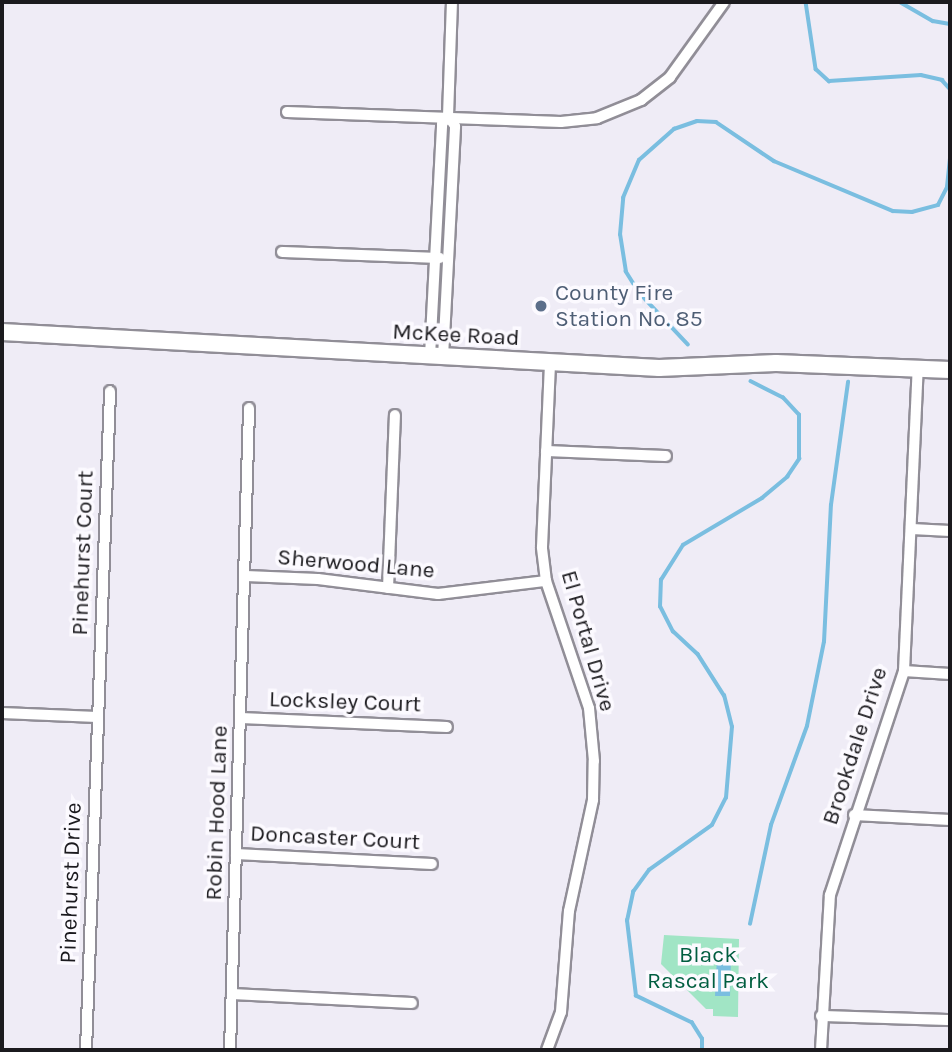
<!DOCTYPE html>
<style>
body{margin:0}
#map{position:relative;width:952px;height:1052px;overflow:hidden;background:#efecf6;font-family:Karla,sans-serif}
div>[style]{position:absolute}
[style*='--x']{left:calc(var(--x)*1px);top:calc(var(--y)*1px);width:calc(var(--w)*1px);rotate:calc(var(--a)*1deg)}
.green>*{inset:0;background:#a1e5c5}
.water>*{inset:0;background:#7abee0}
.stream>*{height:3.5px;margin:-1.75px;padding:0 1.75px;transform-origin:1.75px;border-radius:1.75px;background:#7abee0}
.roads{filter:drop-shadow(2px 0 #918e97) drop-shadow(-2px 0 #918e97) drop-shadow(0 2px #918e97) drop-shadow(0 -2px #918e97)}
.street>*{height:10px;margin:-5px;padding:0 5px;transform-origin:5px;border-radius:5px;background:#fff}
.secondary>*{height:16px;margin:-8px;padding:0 8px;transform-origin:8px;border-radius:8px;background:#fff}
.dots>*{width:19px;height:19px;translate:-50% -50%;box-sizing:border-box;border:4px solid #fcfaff;border-radius:50%}
span{translate:-50% -50%;white-space:nowrap;text-align:center;line-height:1.15;-webkit-text-stroke:7px #fcfaff;paint-order:stroke}
.service-label{font-size:23px;color:#4e5e75}
.left{translate:0 -50%;text-align:left}
.street-label{font-size:23px;color:#1b1a1e}
.park-label{font-size:23px;color:#005d40}
.frame{position:absolute;inset:0;border:4px solid #1b1a1e;pointer-events:none}
</style>
<div id="map">
<div class="green">
<div style="clip-path:polygon(664px 935px,739px 939px,738px 1017px,713px 1016px,713px 1009px,706px 1009px,661px 964px)"></div>
</div>
<div class="water">
<div style="clip-path:polygon(717px 957px,731px 958px,730px 996px,715px 996px)"></div>
</div>
<div class="stream">
<div style="--x:806;--y:2;--w:68;--a:81.5"></div>
<div style="--x:816;--y:69;--w:18;--a:43"></div>
<div style="--x:829;--y:81;--w:92;--a:-3.7"></div>
<div style="--x:921;--y:75;--w:22;--a:13"></div>
<div style="--x:942;--y:80;--w:12;--a:48"></div>
<div style="--x:900;--y:2;--w:38;--a:30"></div>
<div style="--x:933;--y:21;--w:17;--a:10"></div>
<div style="--x:688;--y:345;--w:71;--a:-133.3"></div>
<div style="--x:639;--y:293;--w:25;--a:-122"></div>
<div style="--x:626;--y:272;--w:37;--a:-99"></div>
<div style="--x:620;--y:235;--w:37;--a:-85"></div>
<div style="--x:623;--y:198;--w:41;--a:-67.2"></div>
<div style="--x:639;--y:160;--w:47;--a:-41.5"></div>
<div style="--x:674;--y:129;--w:24;--a:-19"></div>
<div style="--x:697;--y:121;--w:19;--a:3"></div>
<div style="--x:716;--y:122;--w:70;--a:33.9"></div>
<div style="--x:774;--y:161;--w:129;--a:22.8"></div>
<div style="--x:893;--y:211;--w:19;--a:3"></div>
<div style="--x:912;--y:212;--w:27;--a:-15"></div>
<div style="--x:938;--y:205;--w:20;--a:-63"></div>
<div style="--x:947;--y:187;--w:28;--a:-84"></div>
<div style="--x:750;--y:924;--w:101;--a:-78"></div>
<div style="--x:771;--y:825;--w:105;--a:-70"></div>
<div style="--x:807;--y:726;--w:86;--a:-78.6"></div>
<div style="--x:824;--y:642;--w:137;--a:-87.1"></div>
<div style="--x:831;--y:505;--w:124;--a:-82.1"></div>
<div style="--x:702;--y:1050;--w:11;--a:-90"></div>
<div style="--x:702;--y:1039;--w:19;--a:-122"></div>
<div style="--x:692;--y:1023;--w:62;--a:-154.3"></div>
<div style="--x:636;--y:996;--w:76;--a:-96.8"></div>
<div style="--x:627;--y:921;--w:30;--a:-78"></div>
<div style="--x:633;--y:892;--w:27;--a:-54"></div>
<div style="--x:649;--y:870;--w:77;--a:-35.5"></div>
<div style="--x:712;--y:825;--w:30;--a:-63"></div>
<div style="--x:726;--y:798;--w:71;--a:-85.2"></div>
<div style="--x:732;--y:727;--w:32;--a:-104"></div>
<div style="--x:724;--y:696;--w:49;--a:-122.4"></div>
<div style="--x:698;--y:655;--w:34;--a:-137"></div>
<div style="--x:673;--y:632;--w:28;--a:-117"></div>
<div style="--x:660;--y:607;--w:27;--a:-88"></div>
<div style="--x:661;--y:580;--w:41;--a:-57.8"></div>
<div style="--x:683;--y:545;--w:92;--a:-30.7"></div>
<div style="--x:762;--y:498;--w:33;--a:-40"></div>
<div style="--x:787;--y:477;--w:22;--a:-56"></div>
<div style="--x:799;--y:459;--w:44;--a:-90"></div>
<div style="--x:799;--y:415;--w:23;--a:-133"></div>
<div style="--x:783;--y:398;--w:36;--a:-153"></div>
</div>
<div class="roads">
<div class="street">
<div style="--x:287;--y:112;--w:274;--a:2.1"></div>
<div style="--x:561;--y:122;--w:36;--a:-6"></div>
<div style="--x:597;--y:118;--w:48;--a:-22.2"></div>
<div style="--x:641;--y:100;--w:37;--a:-38"></div>
<div style="--x:670;--y:77;--w:92;--a:-54.2"></div>
<div style="--x:282;--y:252;--w:158;--a:2.2"></div>
<div style="--x:430;--y:356;--w:232;--a:-87"></div>
<div style="--x:442;--y:124;--w:10;--a:-53"></div>
<div style="--x:443;--y:357;--w:231;--a:-87"></div>
<div style="--x:455;--y:126;--w:12;--a:-125"></div>
<div style="--x:448;--y:116;--w:114;--a:-88"></div>
<div style="--x:546;--y:451;--w:120;--a:2.4"></div>
<div style="--x:912;--y:529;--w:38;--a:3"></div>
<div style="--x:246;--y:576;--w:72;--a:2.4"></div>
<div style="--x:318;--y:579;--w:121;--a:7.1"></div>
<div style="--x:438;--y:594;--w:109;--a:-6.9"></div>
<div style="--x:388;--y:588;--w:173;--a:-87.7"></div>
<div style="--x:904;--y:671;--w:46;--a:3.7"></div>
<div style="--x:2;--y:713;--w:95;--a:2.4"></div>
<div style="--x:241;--y:718;--w:206;--a:2.5"></div>
<div style="--x:854;--y:815;--w:96;--a:3"></div>
<div style="--x:236;--y:854;--w:196;--a:2.9"></div>
<div style="--x:232;--y:994;--w:180;--a:2.9"></div>
<div style="--x:821;--y:1016;--w:129;--a:1.8"></div>
<div style="--x:86;--y:1050;--w:659;--a:-87.91"></div>
<div style="--x:230;--y:1050;--w:642;--a:-88.3"></div>
<div style="--x:547;--y:1050;--w:40;--a:-69.8"></div>
<div style="--x:561;--y:1012;--w:101;--a:-85.5"></div>
<div style="--x:569;--y:911;--w:114;--a:-77.8"></div>
<div style="--x:593;--y:800;--w:39;--a:-89"></div>
<div style="--x:594;--y:761;--w:53;--a:-95.4"></div>
<div style="--x:589;--y:708;--w:134;--a:-108.7"></div>
<div style="--x:546;--y:581;--w:34;--a:-97"></div>
<div style="--x:542;--y:547;--w:184;--a:-87.5"></div>
<div style="--x:821;--y:1050;--w:155;--a:-86.7"></div>
<div style="--x:830;--y:895;--w:236;--a:-71.7"></div>
<div style="--x:904;--y:671;--w:303;--a:-87.4"></div>
</div>
<div class="secondary">
<div style="--x:2;--y:332;--w:658;--a:3.14"></div>
<div style="--x:659;--y:368;--w:117;--a:-2.4"></div>
<div style="--x:776;--y:363;--w:174;--a:2.3"></div>
</div>
</div>
<div class="dots">
<div style="left:541px;top:306px;background:#5c6f8a"></div>
</div>
<div class="service-label">
<span class="left" style="left:555px;top:306px">County Fire<br>Station No. 85</span>
</div>
<div class="street-label">
<span style="left:456px;top:335px;rotate:3deg">McKee Road</span>
<span style="left:83px;top:553px;rotate:-88deg">Pinehurst Court</span>
<span style="left:356px;top:564px;rotate:5deg">Sherwood Lane</span>
<span style="left:588px;top:641px;rotate:74deg">El Portal Drive</span>
<span style="left:345px;top:702px;rotate:2deg">Locksley Court</span>
<span style="left:855px;top:746px;rotate:-72deg">Brookdale Drive</span>
<span style="left:217px;top:813px;rotate:-88deg">Robin Hood Lane</span>
<span style="left:335px;top:838px;rotate:3deg">Doncaster Court</span>
<span style="left:71px;top:883px;rotate:-88deg">Pinehurst Drive</span>
</div>
<div class="park-label">
<span style="left:708px;top:968px">Black<br>Rascal Park</span>
</div>
<div class="frame"></div>
</div>
